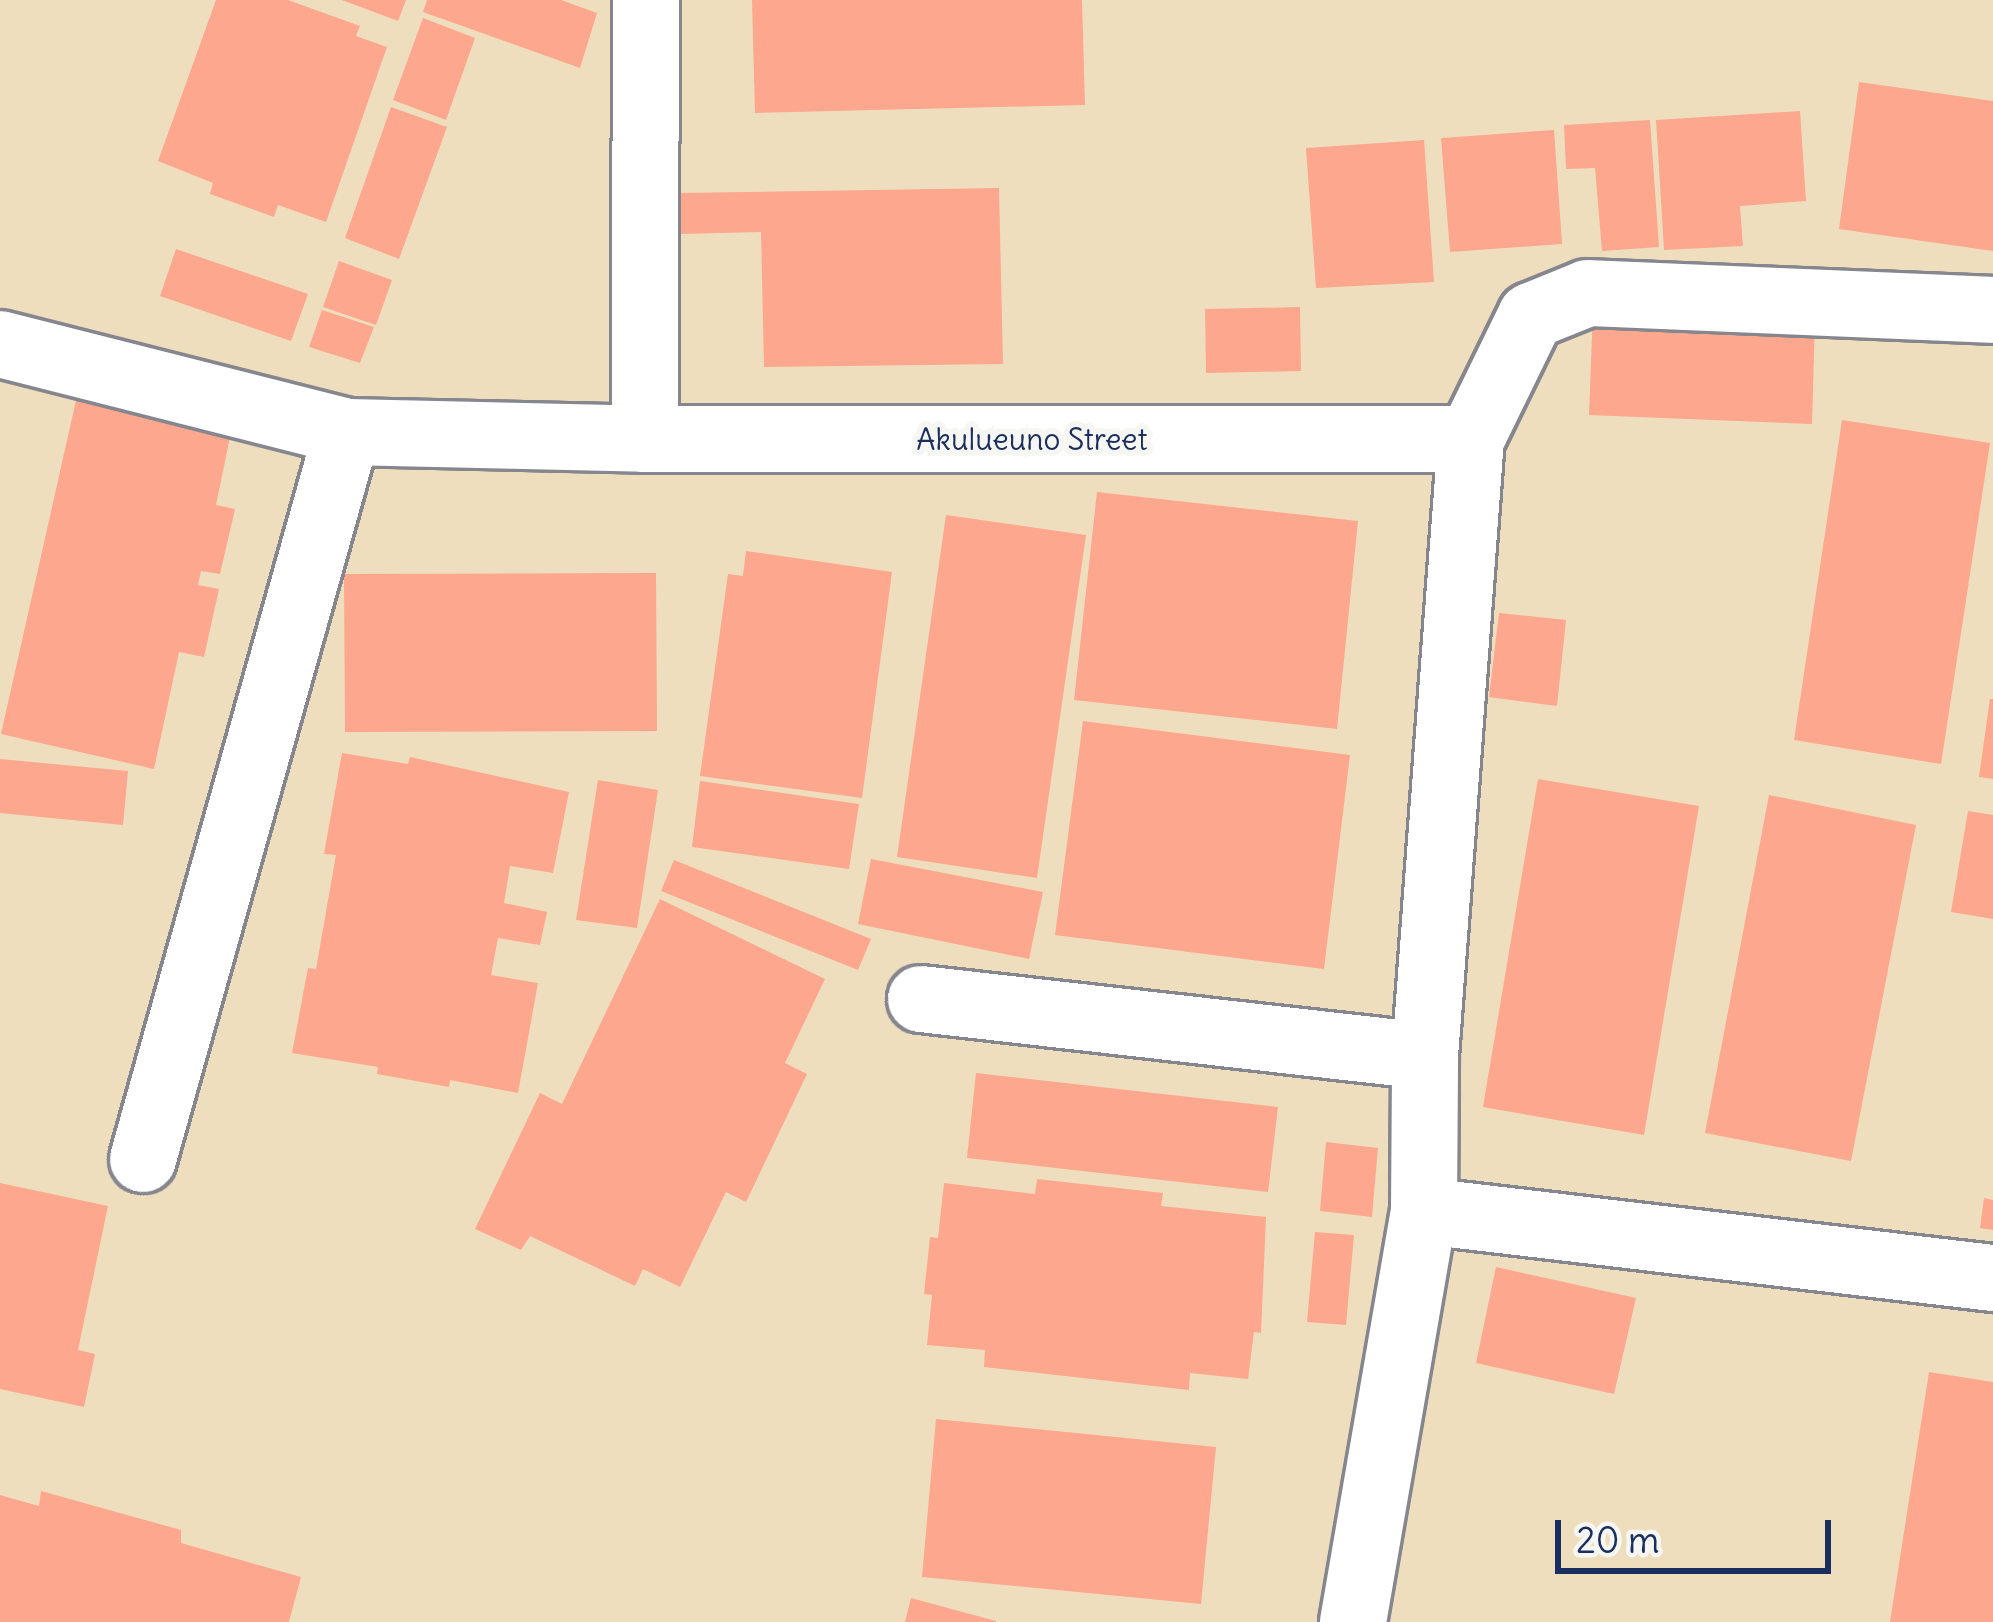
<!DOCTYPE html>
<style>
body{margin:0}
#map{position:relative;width:1993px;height:1622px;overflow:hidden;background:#efdebd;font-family:Delius,sans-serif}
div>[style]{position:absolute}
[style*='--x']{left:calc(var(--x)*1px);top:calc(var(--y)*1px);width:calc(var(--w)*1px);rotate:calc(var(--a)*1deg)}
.building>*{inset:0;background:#fca78e}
.roads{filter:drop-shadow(3px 0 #85868e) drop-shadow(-3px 0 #85868e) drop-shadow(0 3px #85868e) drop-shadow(0 -3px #85868e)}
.minor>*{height:66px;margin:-33px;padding:0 33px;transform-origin:33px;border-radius:33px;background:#fff}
span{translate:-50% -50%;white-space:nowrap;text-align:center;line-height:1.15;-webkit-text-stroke:12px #f6f6f2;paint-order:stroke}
.street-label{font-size:30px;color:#1b2f5e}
.scale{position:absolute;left:1555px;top:1520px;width:276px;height:54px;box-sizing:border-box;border:6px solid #1b2f5e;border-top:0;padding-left:15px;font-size:36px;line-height:42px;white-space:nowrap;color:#1b2f5e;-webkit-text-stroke:9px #f6f6f2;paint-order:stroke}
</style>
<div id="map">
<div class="building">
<div style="clip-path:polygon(216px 0,288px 0,360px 26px,356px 36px,387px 47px,326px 222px,278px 205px,274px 217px,210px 194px,213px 183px,158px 161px)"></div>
<div style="clip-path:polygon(342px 0,406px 0,398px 21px)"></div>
<div style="clip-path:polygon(427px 0,561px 0,597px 13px,580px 68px,423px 12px)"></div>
<div style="clip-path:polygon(752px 0,1082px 0,1085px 105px,755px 113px)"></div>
<div style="clip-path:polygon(423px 18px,475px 38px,446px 120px,393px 100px)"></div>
<div style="clip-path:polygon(1859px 82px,1993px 101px,1993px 251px,1839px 229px)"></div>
<div style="clip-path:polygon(391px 107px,447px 127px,399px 259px,345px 238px)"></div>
<div style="clip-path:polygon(1800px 111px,1806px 201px,1740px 206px,1743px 246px,1664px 250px,1656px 120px)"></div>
<div style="clip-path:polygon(1650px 120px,1659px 247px,1602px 251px,1595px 168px,1566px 169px,1564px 125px)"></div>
<div style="clip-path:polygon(1554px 130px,1562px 244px,1450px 252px,1441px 138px)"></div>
<div style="clip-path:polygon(1424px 140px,1434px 282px,1316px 288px,1306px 148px)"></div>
<div style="clip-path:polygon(999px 188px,1003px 364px,764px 367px,761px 232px,680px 234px,679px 193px)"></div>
<div style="clip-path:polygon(176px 249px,308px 294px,291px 341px,160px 296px)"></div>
<div style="clip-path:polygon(339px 261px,392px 280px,376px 325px,323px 307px)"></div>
<div style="clip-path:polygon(1300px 307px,1301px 371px,1206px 373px,1205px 309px)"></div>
<div style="clip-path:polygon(322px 310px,374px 327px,360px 363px,309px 347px)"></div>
<div style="clip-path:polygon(1593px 310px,1815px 318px,1812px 424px,1589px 415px)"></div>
<div style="clip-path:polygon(77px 396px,231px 432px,216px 505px,235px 509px,220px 574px,201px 571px,198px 585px,219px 589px,204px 657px,179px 652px,154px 769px,1px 734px)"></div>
<div style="clip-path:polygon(1842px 420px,1990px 443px,1941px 764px,1794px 740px)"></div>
<div style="clip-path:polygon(1097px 492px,1358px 521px,1337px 729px,1074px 700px)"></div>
<div style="clip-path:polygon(946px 515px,1086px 535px,1037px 878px,897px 857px)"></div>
<div style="clip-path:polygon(746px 551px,892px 572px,862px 798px,700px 776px,728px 574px,743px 576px)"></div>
<div style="clip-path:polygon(656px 573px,657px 731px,345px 732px,344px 574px)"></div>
<div style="clip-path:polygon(1499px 613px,1566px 620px,1557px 706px,1489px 697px)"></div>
<div style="clip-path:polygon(1990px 699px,1993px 699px,1993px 779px,1979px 777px)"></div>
<div style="clip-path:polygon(1083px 721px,1350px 755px,1324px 969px,1055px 935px)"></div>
<div style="clip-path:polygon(342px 753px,408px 764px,410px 757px,569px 792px,553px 873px,510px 866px,504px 903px,547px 912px,540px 945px,498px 938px,491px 975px,538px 983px,518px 1093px,450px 1080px,449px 1087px,377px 1074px,378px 1067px,292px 1053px,308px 968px,316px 969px,336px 855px,324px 854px)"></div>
<div style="clip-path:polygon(0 759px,128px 771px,123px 825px,0 813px)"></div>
<div style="clip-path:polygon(1538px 779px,1699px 806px,1644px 1135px,1483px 1107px)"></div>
<div style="clip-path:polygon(598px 780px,658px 790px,637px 928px,576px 920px)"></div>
<div style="clip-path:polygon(700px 781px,859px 804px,849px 869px,692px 847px)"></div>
<div style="clip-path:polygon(1769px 795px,1916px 825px,1851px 1161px,1705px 1133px)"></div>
<div style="clip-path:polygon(1968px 811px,1993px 815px,1993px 919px,1951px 912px)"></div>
<div style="clip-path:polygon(871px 859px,1043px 892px,1029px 959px,858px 924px)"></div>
<div style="clip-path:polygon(674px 860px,871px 939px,858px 970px,661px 891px)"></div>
<div style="clip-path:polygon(660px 899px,825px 979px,785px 1063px,807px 1074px,746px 1202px,726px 1192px,680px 1287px,643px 1269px,635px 1286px,530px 1236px,521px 1250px,475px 1229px,540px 1093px,562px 1104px)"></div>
<div style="clip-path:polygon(976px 1073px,1278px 1107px,1268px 1192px,967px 1158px)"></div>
<div style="clip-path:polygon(1326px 1142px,1378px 1148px,1372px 1217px,1320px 1211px)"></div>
<div style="clip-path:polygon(1037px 1179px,1163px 1193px,1161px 1206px,1266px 1217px,1261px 1333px,1254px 1332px,1248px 1379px,1190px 1373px,1189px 1390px,984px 1367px,985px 1350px,927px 1345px,932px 1295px,924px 1294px,930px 1237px,938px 1238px,944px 1183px,1035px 1194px)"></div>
<div style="clip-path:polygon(0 1183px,108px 1206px,78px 1350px,95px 1354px,84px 1407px,0 1389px)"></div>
<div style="clip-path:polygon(1984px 1198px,1993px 1200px,1993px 1230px,1980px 1228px)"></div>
<div style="clip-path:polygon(1315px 1232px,1354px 1235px,1346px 1325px,1307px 1322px)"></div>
<div style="clip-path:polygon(1496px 1267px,1636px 1298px,1614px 1394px,1476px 1363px)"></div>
<div style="clip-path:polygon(1929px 1372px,1993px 1382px,1993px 1622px,1890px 1622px)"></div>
<div style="clip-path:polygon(936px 1419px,1216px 1447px,1201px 1604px,922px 1577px)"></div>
<div style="clip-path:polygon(41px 1491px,181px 1530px,181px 1543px,301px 1577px,289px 1622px,0 1622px,0 1495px,39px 1506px)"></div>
<div style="clip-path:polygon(911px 1598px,996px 1621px,996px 1622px,905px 1622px)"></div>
</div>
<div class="roads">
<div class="minor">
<div style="--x:0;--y:344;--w:358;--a:14.2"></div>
<div style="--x:347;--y:432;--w:298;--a:1.3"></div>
<div style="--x:645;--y:439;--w:826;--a:0"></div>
<div style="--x:1471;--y:439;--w:137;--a:-64"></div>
<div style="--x:1531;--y:316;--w:61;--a:-22"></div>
<div style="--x:1588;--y:293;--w:405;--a:2.4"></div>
<div style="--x:645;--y:439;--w:439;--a:-89.9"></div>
<div style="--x:921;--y:999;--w:507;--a:6.45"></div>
<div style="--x:143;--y:1159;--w:755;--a:-74.33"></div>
<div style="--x:1424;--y:1211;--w:573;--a:6.72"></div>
<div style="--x:1353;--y:1622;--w:417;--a:-80.2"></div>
<div style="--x:1424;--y:1211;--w:155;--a:-89.6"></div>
<div style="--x:1425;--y:1056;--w:619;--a:-85.74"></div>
</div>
</div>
<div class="street-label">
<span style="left:1032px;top:439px">Akulueuno Street</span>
</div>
<div class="scale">20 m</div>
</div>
